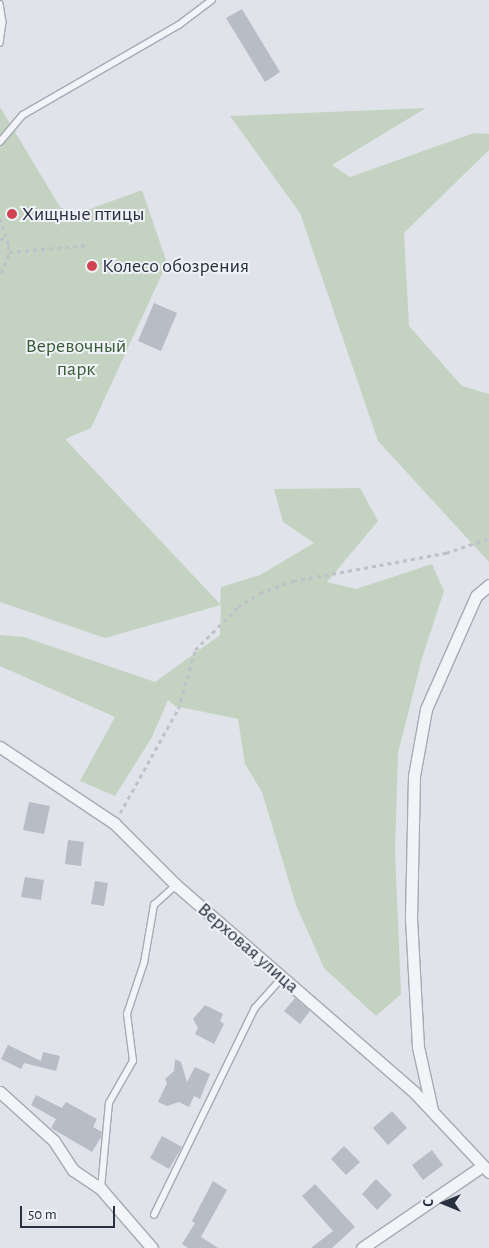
<!DOCTYPE html>
<meta charset="utf-8">
<style>
body{margin:0}
#map{position:relative;width:489px;height:1248px;overflow:hidden;background:#e0e3e9;font-family:"Alegreya Sans",sans-serif}
div>[style]{position:absolute}
[style*='--x']{left:calc(var(--x)*1px);top:calc(var(--y)*1px);width:calc(var(--w)*1px);rotate:calc(var(--a)*1deg)}
.green>*{inset:0;background:#c4d3c1}
.building>*{inset:0;background:#b7bcc6}
.path>*{height:2.5px;margin-top:-1.25px;transform-origin:0;background:repeating-linear-gradient(90deg,#bec1c8 0 4px,transparent 0 8px)}
.roads{filter:drop-shadow(1px 0 #a5aab3) drop-shadow(-1px 0 #a5aab3) drop-shadow(0 1px #a5aab3) drop-shadow(0 -1px #a5aab3)}
.lane>*{height:5.5px;margin:-2.75px;padding:0 2.75px;transform-origin:2.75px;border-radius:2.75px;background:#f3f4f7}
.street>*{height:11px;margin:-5.5px;padding:0 5.5px;transform-origin:5.5px;border-radius:5.5px;background:#f3f4f7}
.dots>*{width:14px;height:14px;translate:-50% -50%;box-sizing:border-box;border:2px solid #eff2f6;border-radius:50%}
span{translate:-50% -50%;white-space:nowrap;text-align:center;line-height:1.15;-webkit-text-stroke:4px #eff2f6;paint-order:stroke}
.poi-label{font-size:20px;color:#283041}
.left{translate:0 -50%;text-align:left}
.park-label{font-size:20px;color:#3a5c36}
.street-label{font-size:20px;color:#283041}
.north{position:absolute;left:419px;top:1178px;width:50px;height:50px;-webkit-text-stroke:4px #eff2f6;paint-order:stroke;rotate:270deg;font-size:14px;font-weight:700;line-height:20px;text-align:center;color:#283041}
.north::after{content:'';display:block;margin:auto;width:18px;height:22px;background:#283041;clip-path:polygon(50% 0,100% 100%,50% 72%,0 100%)}
.scale{position:absolute;left:20px;top:1206px;width:95px;height:22px;box-sizing:border-box;border:2px solid #283041;border-top:0;padding-left:6px;font-size:15px;line-height:18px;white-space:nowrap;color:#283041;-webkit-text-stroke:4px #eff2f6;paint-order:stroke}
</style>
<div id="map">
<div class="green">
<div style="clip-path:polygon(0 107px,60px 207px,74px 215px,142px 190px,167px 263px,91px 428px,65px 439px,220px 604px,221px 587px,260px 575px,314px 543px,283px 522px,274px 489px,360px 488px,378px 521px,327px 582px,356px 589px,432px 564px,444px 591px,422px 658px,398px 753px,395px 851px,401px 994px,376px 1016px,324px 968px,296px 905px,262px 792px,245px 764px,238px 719px,175px 706px,168px 700px,152px 737px,115px 796px,80px 781px,115px 717px,0 666px,0 635px,24px 637px,155px 682px,220px 635px,221px 605px,105px 638px,0 602px)"></div>
<div style="clip-path:polygon(426px 108px,332px 165px,350px 177px,474px 133px,489px 134px,489px 150px,404px 233px,409px 326px,462px 386px,489px 394px,489px 562px,378px 441px,300px 213px,230px 116px)"></div>
</div>
<div class="building">
<div style="clip-path:polygon(242px 9px,280px 72px,265px 82px,226px 18px)"></div>
<div style="clip-path:polygon(154px 303px,177px 313px,161px 351px,138px 341px)"></div>
<div style="clip-path:polygon(29px 802px,50px 806px,44px 834px,23px 830px)"></div>
<div style="clip-path:polygon(68px 840px,84px 842px,81px 866px,65px 864px)"></div>
<div style="clip-path:polygon(25px 877px,44px 880px,41px 900px,21px 897px)"></div>
<div style="clip-path:polygon(95px 881px,108px 883px,104px 906px,91px 904px)"></div>
<div style="clip-path:polygon(295px 998px,310px 1011px,300px 1024px,284px 1011px)"></div>
<div style="clip-path:polygon(205px 1005px,223px 1014px,220px 1021px,224px 1024px,214px 1044px,195px 1034px,198px 1028px,193px 1019px)"></div>
<div style="clip-path:polygon(8px 1045px,41px 1061px,43px 1052px,60px 1056px,56px 1071px,24px 1063px,21px 1069px,1px 1059px)"></div>
<div style="clip-path:polygon(175px 1059px,181px 1062px,187px 1082px,195px 1067px,210px 1074px,200px 1099px,194px 1096px,189px 1107px,179px 1102px,167px 1106px,158px 1102px,167px 1083px,165px 1079px,174px 1071px)"></div>
<div style="clip-path:polygon(36px 1095px,62px 1108px,66px 1102px,97px 1119px,93px 1127px,102px 1132px,101px 1137px,92px 1152px,51px 1128px,56px 1119px,31px 1105px)"></div>
<div style="clip-path:polygon(392px 1111px,407px 1128px,388px 1145px,373px 1128px)"></div>
<div style="clip-path:polygon(162px 1136px,182px 1147px,169px 1169px,150px 1158px)"></div>
<div style="clip-path:polygon(344px 1146px,360px 1162px,346px 1175px,331px 1159px)"></div>
<div style="clip-path:polygon(432px 1150px,443px 1165px,423px 1180px,412px 1165px)"></div>
<div style="clip-path:polygon(376px 1179px,392px 1195px,377px 1210px,362px 1194px)"></div>
<div style="clip-path:polygon(213px 1181px,227px 1190px,201px 1237px,218px 1248px,188px 1248px,182px 1244px,195px 1223px,192px 1221px)"></div>
<div style="clip-path:polygon(315px 1184px,355px 1227px,332px 1248px,311px 1248px,333px 1231px,302px 1196px)"></div>
</div>
<div class="path">
<div style="--x:0;--y:218;--w:29;--a:72"></div>
<div style="--x:9;--y:246;--w:9;--a:90"></div>
<div style="--x:9;--y:255;--w:23;--a:113"></div>
<div style="--x:0;--y:240;--w:7;--a:-34"></div>
<div style="--x:9;--y:252;--w:81;--a:-4.9"></div>
<div style="--x:120;--y:813;--w:119;--a:-60.9"></div>
<div style="--x:178;--y:709;--w:61;--a:-73.9"></div>
<div style="--x:195;--y:650;--w:61;--a:-45"></div>
<div style="--x:238;--y:607;--w:26;--a:-32"></div>
<div style="--x:260;--y:593;--w:35;--a:-20"></div>
<div style="--x:293;--y:581;--w:156;--a:-10.4"></div>
<div style="--x:446;--y:553;--w:46;--a:-19.2"></div>
</div>
<div class="roads">
<div class="lane">
<div style="--x:0;--y:4;--w:18;--a:81"></div>
<div style="--x:3;--y:22;--w:21;--a:98"></div>
<div style="--x:0;--y:142;--w:35;--a:-50"></div>
<div style="--x:23;--y:115;--w:180;--a:-30"></div>
<div style="--x:179;--y:25;--w:41;--a:-37.1"></div>
<div style="--x:101;--y:1189;--w:86;--a:-84.7"></div>
<div style="--x:109;--y:1103;--w:48;--a:-60.3"></div>
<div style="--x:133;--y:1061;--w:47;--a:-97.3"></div>
<div style="--x:127;--y:1014;--w:54;--a:-71.6"></div>
<div style="--x:144;--y:963;--w:59;--a:-80.2"></div>
<div style="--x:154;--y:905;--w:30;--a:-42"></div>
<div style="--x:154;--y:1215;--w:230;--a:-64"></div>
<div style="--x:255;--y:1008;--w:40;--a:-48"></div>
</div>
<div class="street">
<div style="--x:0;--y:747;--w:137;--a:33.7"></div>
<div style="--x:114;--y:823;--w:88;--a:45"></div>
<div style="--x:176;--y:885;--w:315;--a:41"></div>
<div style="--x:414;--y:1092;--w:110;--a:46.8"></div>
<div style="--x:0;--y:1092;--w:73;--a:42.2"></div>
<div style="--x:54;--y:1141;--w:35;--a:57"></div>
<div style="--x:73;--y:1170;--w:34;--a:34"></div>
<div style="--x:101;--y:1189;--w:78;--a:49.2"></div>
<div style="--x:432;--y:1110;--w:65;--a:-102.5"></div>
<div style="--x:418;--y:1047;--w:128;--a:-93.1"></div>
<div style="--x:411;--y:919;--w:143;--a:-88.8"></div>
<div style="--x:414;--y:776;--w:68;--a:-79.8"></div>
<div style="--x:426;--y:709;--w:124;--a:-66.1"></div>
<div style="--x:476;--y:596;--w:17;--a:-40"></div>
<div style="--x:362;--y:1248;--w:145;--a:-34.3"></div>
</div>
</div>
<div class="dots">
<div style="left:12px;top:214px;background:#cf4450"></div>
<div style="left:92px;top:266px;background:#cf4450"></div>
</div>
<div class="poi-label">
<span class="left" style="left:22px;top:214px">Хищные птицы</span>
<span class="left" style="left:102px;top:266px">Колесо обозрения</span>
</div>
<div class="park-label">
<span style="left:76px;top:358px">Веревочный<br>парк</span>
</div>
<div class="street-label">
<span style="left:248px;top:948px;rotate:41deg">Верховая улица</span>
</div>
<div class="north">С</div>
<div class="scale">50 m</div>
</div>
